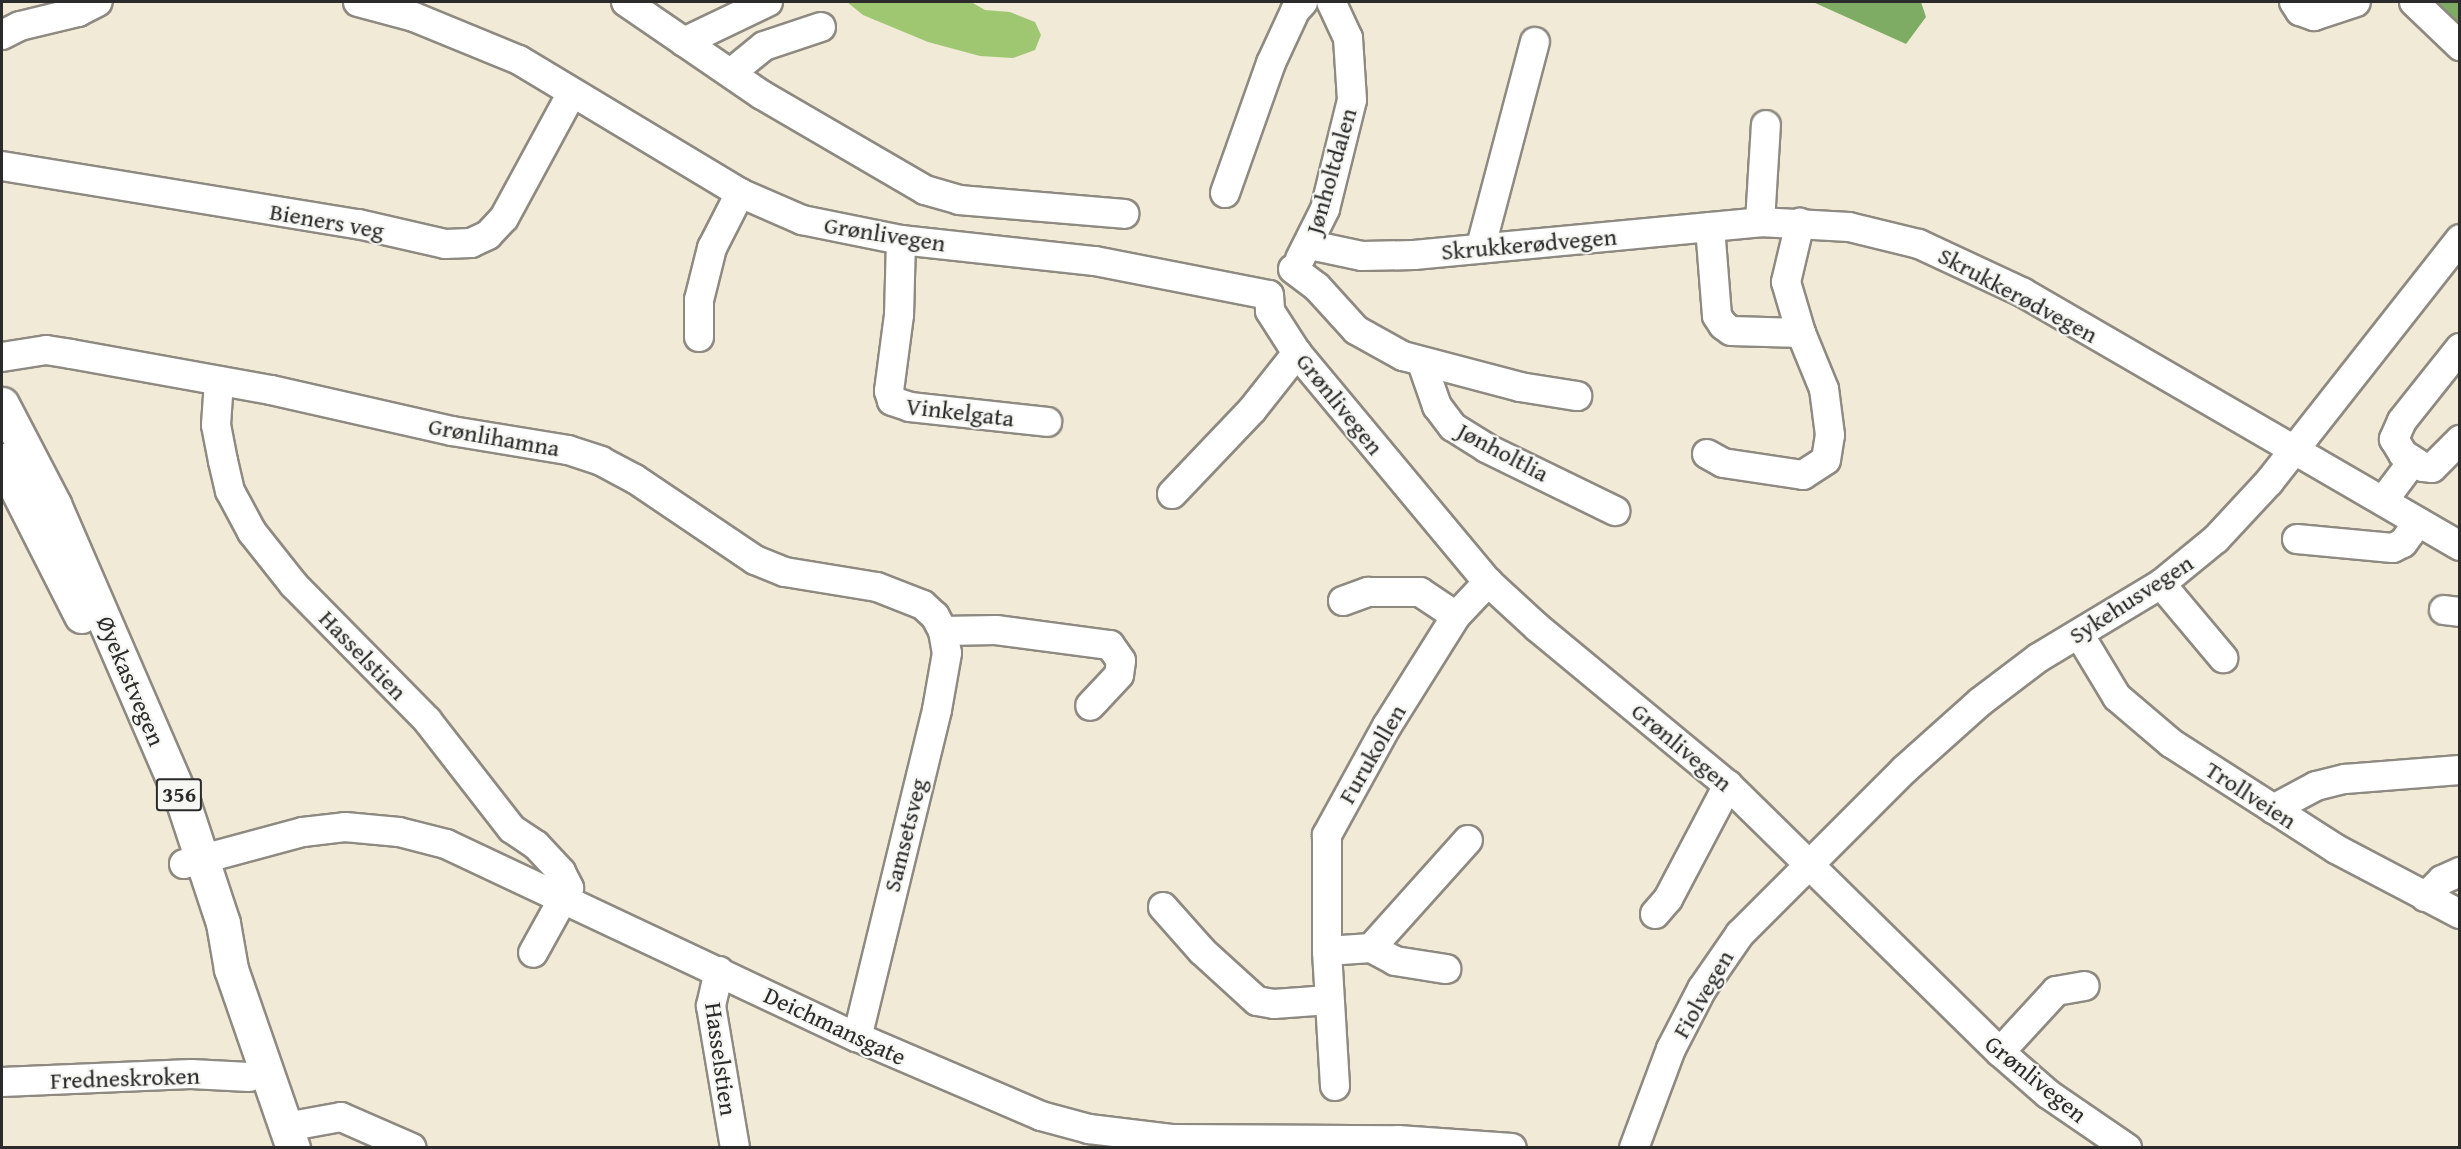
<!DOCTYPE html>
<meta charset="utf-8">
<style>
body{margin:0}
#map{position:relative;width:2461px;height:1149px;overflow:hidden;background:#f1ead7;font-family:"Gentium Book Plus",serif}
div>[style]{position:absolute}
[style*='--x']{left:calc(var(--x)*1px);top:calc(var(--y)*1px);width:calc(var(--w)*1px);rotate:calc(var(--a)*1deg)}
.green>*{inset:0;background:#9fc772}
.forest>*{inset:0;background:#7fac64}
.roads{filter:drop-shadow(2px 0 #8e8a81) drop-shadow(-2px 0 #8e8a81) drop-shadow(0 2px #8e8a81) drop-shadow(0 -2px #8e8a81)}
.minor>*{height:28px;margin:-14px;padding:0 14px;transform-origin:14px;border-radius:14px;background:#fff}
.major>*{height:33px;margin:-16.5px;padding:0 16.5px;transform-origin:16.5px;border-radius:16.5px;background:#fff}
span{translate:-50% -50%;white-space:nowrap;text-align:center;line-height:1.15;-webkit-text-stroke:4.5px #f6f6f2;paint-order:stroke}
.shield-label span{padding:2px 4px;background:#f6f6f2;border:2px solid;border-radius:4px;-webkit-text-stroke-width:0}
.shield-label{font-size:22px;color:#2b2b2b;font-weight:700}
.street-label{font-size:24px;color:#2b2b2b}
.frame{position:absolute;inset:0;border:3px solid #2b2b2b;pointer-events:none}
</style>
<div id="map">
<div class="green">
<div style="clip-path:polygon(847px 2px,971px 2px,985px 10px,1010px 12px,1035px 22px,1041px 35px,1035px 50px,1013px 58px,980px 56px,928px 42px,863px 15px)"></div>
</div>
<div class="forest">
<div style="clip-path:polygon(1813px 2px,1921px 2px,1926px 17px,1906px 44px)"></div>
<div style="clip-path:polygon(2430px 2px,2459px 2px,2459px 62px,2432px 4px)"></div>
</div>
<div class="roads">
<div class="minor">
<div style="--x:358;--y:2;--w:58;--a:15"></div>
<div style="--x:414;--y:17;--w:113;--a:22.3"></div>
<div style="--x:519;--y:60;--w:258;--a:31"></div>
<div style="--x:740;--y:193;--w:68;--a:23.5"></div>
<div style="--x:802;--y:220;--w:101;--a:11.4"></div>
<div style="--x:901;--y:240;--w:195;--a:6.2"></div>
<div style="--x:1095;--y:261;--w:177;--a:11.1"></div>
<div style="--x:626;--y:2;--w:165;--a:34.4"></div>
<div style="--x:762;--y:95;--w:189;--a:30.2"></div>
<div style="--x:925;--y:190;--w:35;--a:16"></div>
<div style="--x:959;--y:200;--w:166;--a:4.8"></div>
<div style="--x:2294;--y:2;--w:11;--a:56"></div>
<div style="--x:2300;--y:11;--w:15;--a:20"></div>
<div style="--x:2314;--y:16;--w:44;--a:-18.4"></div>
<div style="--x:2414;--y:2;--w:64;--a:43.7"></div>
<div style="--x:2;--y:35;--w:20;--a:-27"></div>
<div style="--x:20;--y:26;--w:60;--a:-13.6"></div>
<div style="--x:78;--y:12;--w:22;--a:-27"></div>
<div style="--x:684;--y:42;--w:93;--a:-25.5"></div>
<div style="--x:732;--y:72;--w:41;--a:-39.1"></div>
<div style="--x:764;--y:46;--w:60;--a:-18.4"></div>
<div style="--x:2;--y:166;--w:361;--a:9.3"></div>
<div style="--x:358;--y:224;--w:89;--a:12.9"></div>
<div style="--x:445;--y:244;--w:26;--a:-2"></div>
<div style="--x:471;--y:243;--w:19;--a:-25"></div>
<div style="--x:488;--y:235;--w:23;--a:-47"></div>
<div style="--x:504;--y:218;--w:142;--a:-61.5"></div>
<div style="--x:1225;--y:193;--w:138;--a:-70.5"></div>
<div style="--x:1271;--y:63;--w:57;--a:-65.2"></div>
<div style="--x:1295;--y:11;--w:12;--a:-48"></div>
<div style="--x:1760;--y:222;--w:97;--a:-86.5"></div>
<div style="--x:1710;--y:227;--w:89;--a:85.5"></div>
<div style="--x:1717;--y:316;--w:11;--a:56"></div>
<div style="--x:1723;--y:325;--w:10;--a:37"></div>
<div style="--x:1731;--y:331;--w:70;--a:1.6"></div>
<div style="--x:901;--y:240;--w:75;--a:91.5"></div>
<div style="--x:899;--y:315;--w:77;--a:97.5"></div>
<div style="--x:889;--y:391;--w:10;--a:73"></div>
<div style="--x:892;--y:401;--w:19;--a:18"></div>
<div style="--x:910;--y:407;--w:138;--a:6.2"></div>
<div style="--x:1310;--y:245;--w:53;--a:11.9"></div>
<div style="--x:1362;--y:256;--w:52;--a:-1.1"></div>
<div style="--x:1414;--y:255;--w:348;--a:-5.4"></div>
<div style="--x:1760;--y:222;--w:89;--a:3.2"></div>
<div style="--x:1849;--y:227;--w:72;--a:13.7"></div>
<div style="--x:1919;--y:244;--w:114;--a:25"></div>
<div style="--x:2022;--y:292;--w:506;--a:30.11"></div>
<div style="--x:1481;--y:246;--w:211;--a:-75.2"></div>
<div style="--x:1300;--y:259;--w:56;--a:-63.4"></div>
<div style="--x:1325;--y:209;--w:112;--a:-76.1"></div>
<div style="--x:1352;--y:100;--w:62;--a:-93.7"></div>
<div style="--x:1348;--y:38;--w:40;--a:-115"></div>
<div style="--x:1293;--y:269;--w:30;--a:37"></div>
<div style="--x:1317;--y:287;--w:58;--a:47.8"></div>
<div style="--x:1356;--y:330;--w:54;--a:29"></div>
<div style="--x:1403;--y:356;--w:121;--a:14.8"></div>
<div style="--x:1520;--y:387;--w:58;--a:9"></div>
<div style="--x:1269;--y:295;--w:16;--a:86"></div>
<div style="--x:1270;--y:311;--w:50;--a:57.3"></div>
<div style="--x:1297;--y:353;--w:298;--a:50.2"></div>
<div style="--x:1488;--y:582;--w:68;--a:42.6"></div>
<div style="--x:1538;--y:628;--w:246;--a:39.6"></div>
<div style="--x:1728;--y:785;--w:381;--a:44.5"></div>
<div style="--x:2000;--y:1052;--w:64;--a:41.2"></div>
<div style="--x:2048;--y:1094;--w:96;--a:34.4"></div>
<div style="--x:699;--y:337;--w:37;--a:-90"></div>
<div style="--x:699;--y:300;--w:54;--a:-76"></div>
<div style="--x:712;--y:248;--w:62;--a:-63"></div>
<div style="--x:2460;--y:348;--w:93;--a:128.5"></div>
<div style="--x:2402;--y:421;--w:20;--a:114"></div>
<div style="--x:2394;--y:439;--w:17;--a:59"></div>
<div style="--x:2403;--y:454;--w:24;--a:33"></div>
<div style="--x:2423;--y:467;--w:9;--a:6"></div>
<div style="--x:2432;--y:468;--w:40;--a:-45"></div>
<div style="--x:2;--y:357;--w:45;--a:-9"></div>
<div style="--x:46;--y:350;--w:25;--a:9"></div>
<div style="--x:71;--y:354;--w:203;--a:10.2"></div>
<div style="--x:271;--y:390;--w:186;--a:12.8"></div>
<div style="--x:452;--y:431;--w:118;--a:9.3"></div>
<div style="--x:568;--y:450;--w:35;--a:18"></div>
<div style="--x:601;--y:461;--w:38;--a:28"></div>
<div style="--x:635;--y:479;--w:145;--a:34"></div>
<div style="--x:755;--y:560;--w:32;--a:22"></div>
<div style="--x:785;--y:572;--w:93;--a:9.3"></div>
<div style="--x:877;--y:587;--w:49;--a:21.4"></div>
<div style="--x:923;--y:605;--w:16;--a:43"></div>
<div style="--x:935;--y:616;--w:17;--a:62"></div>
<div style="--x:943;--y:631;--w:22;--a:80"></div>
<div style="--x:947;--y:653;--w:58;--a:100"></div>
<div style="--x:937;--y:710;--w:337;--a:103.7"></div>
<div style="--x:1422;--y:363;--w:46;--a:70.8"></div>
<div style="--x:1437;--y:406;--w:26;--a:53"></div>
<div style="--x:1453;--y:427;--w:39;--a:32"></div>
<div style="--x:1486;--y:448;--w:144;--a:26"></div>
<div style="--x:219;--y:381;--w:44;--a:93.9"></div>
<div style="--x:216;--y:425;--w:37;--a:79"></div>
<div style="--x:223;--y:461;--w:31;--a:77"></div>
<div style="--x:230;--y:491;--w:47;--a:61.8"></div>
<div style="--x:252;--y:532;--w:68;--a:51.6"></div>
<div style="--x:294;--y:585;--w:190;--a:45.4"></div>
<div style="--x:427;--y:720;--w:138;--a:52.1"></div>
<div style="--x:512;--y:829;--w:29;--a:34"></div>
<div style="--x:536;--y:845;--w:37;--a:47"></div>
<div style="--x:561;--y:872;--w:18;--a:63"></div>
<div style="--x:569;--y:888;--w:74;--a:119"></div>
<div style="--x:1707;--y:454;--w:18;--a:29"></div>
<div style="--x:1723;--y:463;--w:81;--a:8.5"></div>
<div style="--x:1803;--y:475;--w:27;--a:-33"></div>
<div style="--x:1826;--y:460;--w:25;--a:-81"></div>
<div style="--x:1830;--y:435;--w:46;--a:-97.4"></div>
<div style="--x:1824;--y:389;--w:61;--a:-112.3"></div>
<div style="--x:1801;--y:333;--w:53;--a:-106.4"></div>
<div style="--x:1786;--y:282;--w:61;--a:-76.7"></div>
<div style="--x:1172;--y:494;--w:116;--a:-46.4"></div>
<div style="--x:1252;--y:410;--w:73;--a:-51.7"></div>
<div style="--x:2383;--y:501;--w:50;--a:-53.1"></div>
<div style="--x:2297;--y:539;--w:96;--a:5.4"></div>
<div style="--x:2393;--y:548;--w:11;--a:-27"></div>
<div style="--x:2403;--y:543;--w:26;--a:-54"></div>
<div style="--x:2161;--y:584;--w:97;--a:50"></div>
<div style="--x:1343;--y:601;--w:27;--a:-20"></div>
<div style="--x:1368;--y:592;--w:52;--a:0"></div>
<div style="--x:1420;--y:592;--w:43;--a:33.7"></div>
<div style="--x:2444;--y:610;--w:16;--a:7"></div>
<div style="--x:943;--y:631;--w:53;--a:-1.1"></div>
<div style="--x:996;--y:630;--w:115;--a:7.5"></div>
<div style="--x:1110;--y:645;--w:19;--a:55"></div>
<div style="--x:1121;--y:661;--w:14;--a:98"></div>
<div style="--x:1119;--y:675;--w:42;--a:133.1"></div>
<div style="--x:2079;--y:634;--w:74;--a:58.9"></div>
<div style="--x:2117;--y:697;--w:71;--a:40.4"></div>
<div style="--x:2171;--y:743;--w:196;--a:32.7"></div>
<div style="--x:2336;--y:849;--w:140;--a:27.7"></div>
<div style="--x:2273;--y:809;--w:49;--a:-28.1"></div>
<div style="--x:2316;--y:786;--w:30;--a:-14"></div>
<div style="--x:2345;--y:779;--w:115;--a:-4.5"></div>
<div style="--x:184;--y:864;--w:123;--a:-15.1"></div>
<div style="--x:303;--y:832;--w:42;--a:-6.8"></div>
<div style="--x:345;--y:827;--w:54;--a:5.3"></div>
<div style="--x:399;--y:832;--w:49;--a:14.3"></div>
<div style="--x:446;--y:844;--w:454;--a:25.2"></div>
<div style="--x:857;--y:1037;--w:200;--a:23.2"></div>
<div style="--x:1041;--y:1116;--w:50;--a:15.2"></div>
<div style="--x:1089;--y:1129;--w:85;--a:6.8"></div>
<div style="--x:1173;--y:1139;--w:225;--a:0.3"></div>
<div style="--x:1398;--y:1140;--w:114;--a:4"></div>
<div style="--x:2425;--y:897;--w:24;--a:-45"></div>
<div style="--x:2442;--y:880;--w:20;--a:-24"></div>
<div style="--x:1163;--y:907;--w:59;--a:48.4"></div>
<div style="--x:1202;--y:951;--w:74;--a:42.3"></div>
<div style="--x:1257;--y:1001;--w:17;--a:10"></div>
<div style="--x:1274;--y:1004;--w:55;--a:-4.2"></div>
<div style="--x:1655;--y:914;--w:20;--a:-49"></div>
<div style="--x:1668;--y:899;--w:129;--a:-62.2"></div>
<div style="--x:1371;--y:948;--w:145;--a:-48.1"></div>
<div style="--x:1327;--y:951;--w:44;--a:-3.9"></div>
<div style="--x:1371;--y:948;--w:27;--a:28"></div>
<div style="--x:1395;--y:961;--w:52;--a:8.9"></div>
<div style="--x:719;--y:971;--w:36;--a:103"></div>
<div style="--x:711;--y:1006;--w:144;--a:80.4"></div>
<div style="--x:2000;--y:1052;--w:83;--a:-47.4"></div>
<div style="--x:2056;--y:991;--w:29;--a:-10"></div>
<div style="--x:2;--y:1082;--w:189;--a:-2.4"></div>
<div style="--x:191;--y:1074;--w:58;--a:3"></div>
<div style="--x:1335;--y:1086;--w:135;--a:-93.4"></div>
<div style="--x:1327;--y:951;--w:116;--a:-90"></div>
<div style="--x:1327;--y:835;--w:124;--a:-61.2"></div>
<div style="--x:1387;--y:726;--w:130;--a:-57.9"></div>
<div style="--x:1456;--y:616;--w:47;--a:-46.7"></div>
<div style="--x:286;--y:1127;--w:56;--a:-10.3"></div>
<div style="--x:341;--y:1117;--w:77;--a:23.6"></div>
<div style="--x:1634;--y:1148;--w:106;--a:-69.5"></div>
<div style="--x:1671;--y:1049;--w:68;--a:-62.7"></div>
<div style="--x:1702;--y:989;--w:67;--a:-55.4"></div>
<div style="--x:1740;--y:934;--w:232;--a:-45"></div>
<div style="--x:1904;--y:770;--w:102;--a:-41.8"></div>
<div style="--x:1980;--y:702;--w:73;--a:-37.2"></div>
<div style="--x:2038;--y:658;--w:144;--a:-31"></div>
<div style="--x:2161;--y:584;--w:71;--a:-39.3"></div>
<div style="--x:2216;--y:539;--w:78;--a:-47.1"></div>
<div style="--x:2269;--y:482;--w:309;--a:-51.8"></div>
</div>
<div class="major">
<div style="--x:2;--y:404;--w:113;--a:62.5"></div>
<div style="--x:54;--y:504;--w:328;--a:66.6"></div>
<div style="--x:184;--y:805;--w:124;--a:71.7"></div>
<div style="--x:223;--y:923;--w:47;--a:80.1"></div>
<div style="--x:231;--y:969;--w:189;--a:70.9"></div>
<div style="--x:2;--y:460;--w:175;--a:63.1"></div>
</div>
</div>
<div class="shield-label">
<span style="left:179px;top:795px">356</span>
</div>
<div class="street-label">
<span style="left:1331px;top:171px;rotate:-74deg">Jønholtdalen</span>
<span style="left:327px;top:221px;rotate:10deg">Bieners veg</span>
<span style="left:885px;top:234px;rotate:9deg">Grønlivegen</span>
<span style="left:1529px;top:244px;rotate:-5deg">Skrukkerødvegen</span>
<span style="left:2018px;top:295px;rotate:28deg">Skrukkerødvegen</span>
<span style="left:1340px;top:404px;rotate:51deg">Grønlivegen</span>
<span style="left:960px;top:412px;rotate:7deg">Vinkelgata</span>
<span style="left:494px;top:437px;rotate:10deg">Grønlihamna</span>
<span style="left:1503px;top:452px;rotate:28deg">Jønholtlia</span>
<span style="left:2131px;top:599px;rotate:-33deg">Sykehusvegen</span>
<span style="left:363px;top:655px;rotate:46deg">Hasselstien</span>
<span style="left:131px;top:681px;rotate:67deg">Øyekastvegen</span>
<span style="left:1682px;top:747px;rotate:40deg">Grønlivegen</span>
<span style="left:1372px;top:754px;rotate:-60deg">Furukollen</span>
<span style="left:2251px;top:795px;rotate:33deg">Trollveien</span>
<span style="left:905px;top:835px;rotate:-76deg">Samsetsveg</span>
<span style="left:1703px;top:994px;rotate:-60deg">Fiolvegen</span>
<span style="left:835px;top:1026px;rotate:25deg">Deichmansgate</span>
<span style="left:721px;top:1059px;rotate:82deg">Hasselstien</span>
<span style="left:125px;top:1078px;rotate:-2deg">Fredneskroken</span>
<span style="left:2036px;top:1079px;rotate:39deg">Grønlivegen</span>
</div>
<div class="frame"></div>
</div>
